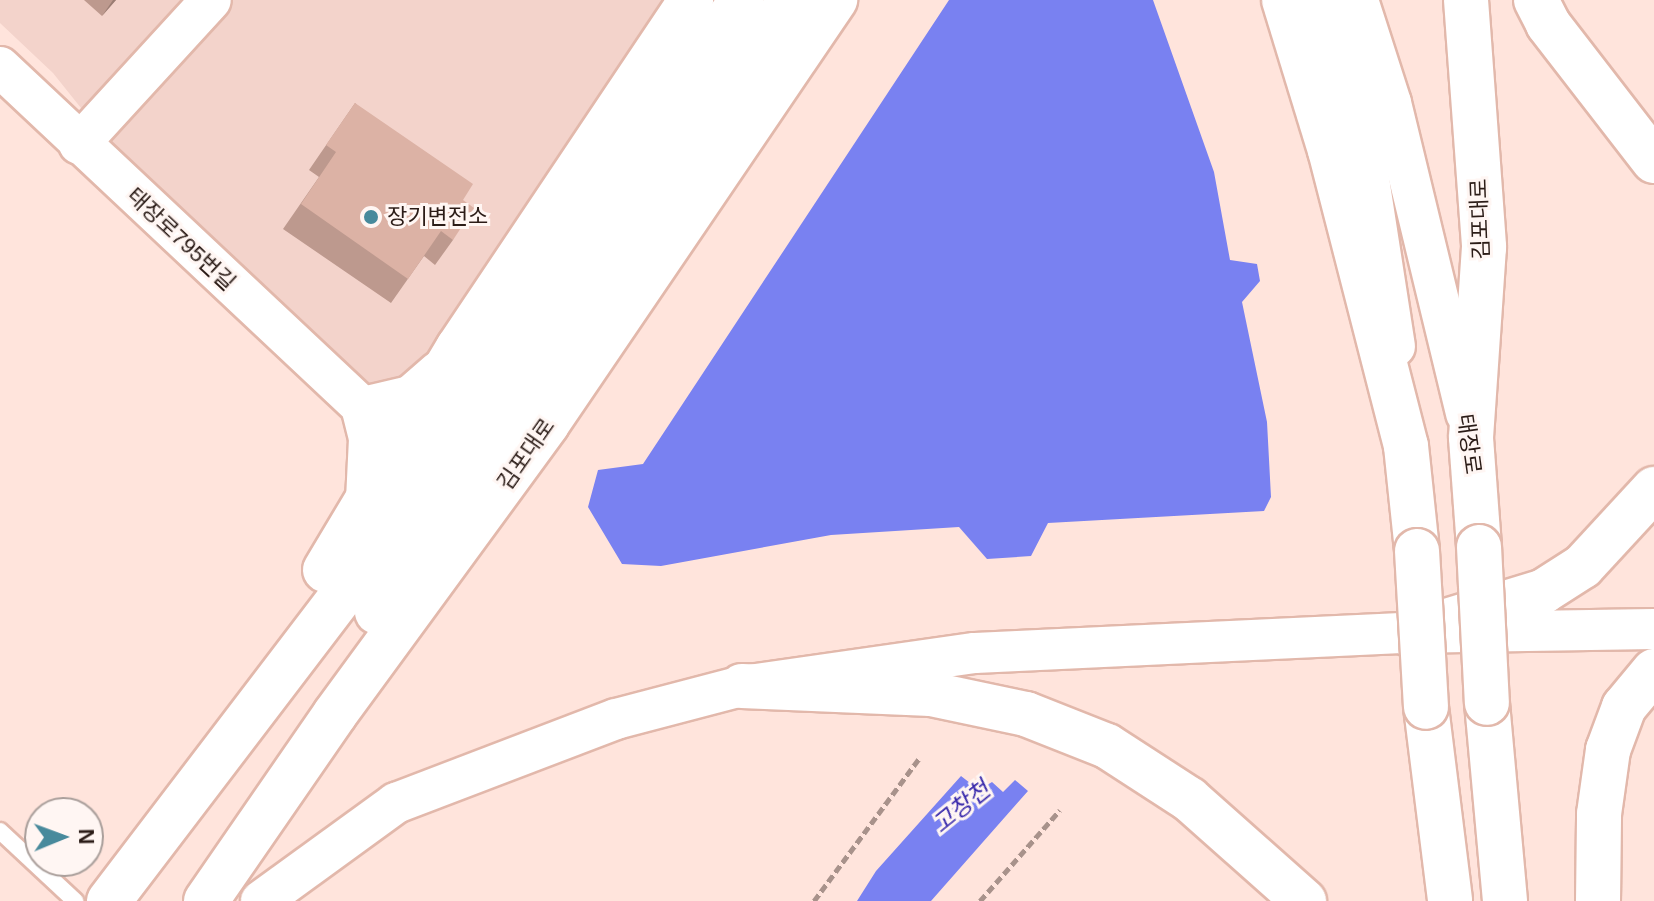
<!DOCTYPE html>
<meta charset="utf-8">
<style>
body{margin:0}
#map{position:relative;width:1654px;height:901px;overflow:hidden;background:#ffe4dc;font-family:Helvetica,"Noto Sans KR",sans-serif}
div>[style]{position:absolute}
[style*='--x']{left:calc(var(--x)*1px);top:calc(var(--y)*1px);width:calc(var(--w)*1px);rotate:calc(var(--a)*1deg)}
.built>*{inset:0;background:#f3d3cb}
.water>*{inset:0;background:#7981f1}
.path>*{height:5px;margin-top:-2.5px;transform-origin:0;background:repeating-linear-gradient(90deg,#a8928b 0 8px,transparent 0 12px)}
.roads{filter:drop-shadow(2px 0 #e2b8ab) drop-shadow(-2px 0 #e2b8ab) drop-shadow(0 2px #e2b8ab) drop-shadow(0 -2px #e2b8ab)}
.service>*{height:16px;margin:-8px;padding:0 8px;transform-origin:8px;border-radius:8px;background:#fff}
.tertiary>*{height:40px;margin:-20px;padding:0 20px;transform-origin:20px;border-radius:20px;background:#fff}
.secondary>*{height:44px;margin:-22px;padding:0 22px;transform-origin:22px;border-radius:22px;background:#fff}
.primary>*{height:44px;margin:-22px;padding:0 22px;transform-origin:22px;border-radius:22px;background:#fff}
.bridges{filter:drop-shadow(2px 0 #e2b8ab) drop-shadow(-2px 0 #e2b8ab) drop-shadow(0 2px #e2b8ab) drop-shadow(0 -2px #e2b8ab)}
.primary-bridge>*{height:44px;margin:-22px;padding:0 22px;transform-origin:22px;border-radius:22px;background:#fff}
.wall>*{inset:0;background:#bd998e}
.shaded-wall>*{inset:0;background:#9a7d74}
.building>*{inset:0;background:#dcb2a5}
.dots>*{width:22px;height:22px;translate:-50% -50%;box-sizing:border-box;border:4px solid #fff6f3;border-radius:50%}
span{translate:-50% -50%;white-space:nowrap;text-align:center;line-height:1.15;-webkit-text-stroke:6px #fff6f3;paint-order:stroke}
.poi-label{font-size:22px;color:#2b1c17}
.left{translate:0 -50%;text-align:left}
.street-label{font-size:22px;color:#2b1c17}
.water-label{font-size:24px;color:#3728ab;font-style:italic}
.north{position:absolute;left:24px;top:797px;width:80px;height:80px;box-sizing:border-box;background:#fff6f3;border:2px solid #aa9f9b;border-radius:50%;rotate:89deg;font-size:22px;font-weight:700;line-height:32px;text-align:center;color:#2b1c17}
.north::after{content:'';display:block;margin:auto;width:28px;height:36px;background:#488a9c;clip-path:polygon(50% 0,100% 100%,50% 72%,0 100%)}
</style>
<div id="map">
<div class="built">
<div style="clip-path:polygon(0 0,669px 0,421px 372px,381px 386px,361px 382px,133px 173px,53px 73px,0 23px)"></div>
</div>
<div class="water">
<div style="clip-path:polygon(949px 0,1153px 0,1214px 172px,1230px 260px,1257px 264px,1260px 281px,1242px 302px,1267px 422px,1271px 497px,1264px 511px,1048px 523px,1031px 556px,987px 559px,959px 527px,831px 535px,661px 566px,622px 564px,588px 507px,598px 470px,643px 464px)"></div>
<div style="clip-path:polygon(961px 776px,979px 790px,992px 782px,1003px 792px,1015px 780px,1028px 791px,931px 901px,857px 901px,876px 871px)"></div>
</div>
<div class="path">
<div style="--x:814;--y:901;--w:179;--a:-53.6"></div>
<div style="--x:980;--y:901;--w:121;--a:-48.7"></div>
</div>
<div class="roads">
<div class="service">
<div style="--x:0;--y:831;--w:103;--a:43"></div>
</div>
<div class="tertiary">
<div style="--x:1319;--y:0;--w:147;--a:72.6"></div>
<div style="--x:1363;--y:140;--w:209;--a:81.2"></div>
<div style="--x:1358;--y:0;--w:108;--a:72.2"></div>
<div style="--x:1391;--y:103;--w:320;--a:76.4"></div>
<div style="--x:0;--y:67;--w:499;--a:43.2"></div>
<div style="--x:79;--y:144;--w:195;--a:-47.5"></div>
<div style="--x:261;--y:901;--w:167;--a:-36"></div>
<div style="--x:396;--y:803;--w:235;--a:-20.9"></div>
<div style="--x:616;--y:719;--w:130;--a:-14.7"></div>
<div style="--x:742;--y:686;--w:235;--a:-8.1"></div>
<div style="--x:975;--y:653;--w:432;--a:-2.7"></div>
<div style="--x:1407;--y:633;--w:247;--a:-0.9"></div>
</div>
<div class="secondary">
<div style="--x:368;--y:500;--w:62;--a:-87.2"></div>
<div style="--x:371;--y:438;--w:30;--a:-104"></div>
<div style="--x:364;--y:409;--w:48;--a:-13.2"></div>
<div style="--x:411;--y:398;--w:38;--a:-41"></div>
<div style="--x:325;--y:570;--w:259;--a:-59.1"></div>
<div style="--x:458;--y:348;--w:419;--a:-56.2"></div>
<div style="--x:377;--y:612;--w:738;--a:-55.99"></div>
<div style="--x:109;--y:901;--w:402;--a:-52.7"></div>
<div style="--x:353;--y:581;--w:699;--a:-56.26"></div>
<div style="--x:206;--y:901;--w:227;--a:-55.4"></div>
<div style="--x:335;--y:714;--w:359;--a:-53.8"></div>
<div style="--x:547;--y:424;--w:513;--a:-55.81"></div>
</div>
<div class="primary">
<div style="--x:1284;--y:0;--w:157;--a:73"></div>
<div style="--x:1330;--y:150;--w:306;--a:75.6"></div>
<div style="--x:1406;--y:446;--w:106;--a:84"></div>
<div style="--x:1466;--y:0;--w:248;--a:85.8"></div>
<div style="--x:1484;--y:247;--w:191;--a:93.9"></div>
<div style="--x:1471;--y:438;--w:109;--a:85.8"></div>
<div style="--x:1536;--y:0;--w:27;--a:63"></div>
<div style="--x:1548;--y:24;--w:173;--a:52.3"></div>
<div style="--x:1407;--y:633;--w:143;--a:-17"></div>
<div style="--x:1544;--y:591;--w:46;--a:-32.7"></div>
<div style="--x:1583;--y:566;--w:105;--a:-47.3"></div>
<div style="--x:742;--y:686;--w:189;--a:2.4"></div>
<div style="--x:931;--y:694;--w:97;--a:11.9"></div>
<div style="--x:1026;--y:714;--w:87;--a:21.6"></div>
<div style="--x:1107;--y:746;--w:98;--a:32.9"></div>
<div style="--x:1189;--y:799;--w:154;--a:41.6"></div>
<div style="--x:1487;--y:703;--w:199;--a:84.8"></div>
<div style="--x:1426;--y:707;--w:195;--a:82.9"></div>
<div style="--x:1598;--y:901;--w:87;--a:-89.3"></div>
<div style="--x:1599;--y:814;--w:65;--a:-82"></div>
<div style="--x:1608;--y:750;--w:46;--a:-69.6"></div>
<div style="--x:1624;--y:707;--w:47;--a:-50.2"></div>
</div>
</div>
<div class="bridges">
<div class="primary-bridge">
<div style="--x:1479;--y:547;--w:156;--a:87.1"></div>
<div style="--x:1417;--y:551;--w:156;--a:86.7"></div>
</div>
</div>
<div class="wall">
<div style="clip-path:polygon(84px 0,116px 0,102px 16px)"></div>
<div style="clip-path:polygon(355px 103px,463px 200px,453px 240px,435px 265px,424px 256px,391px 303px,283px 229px,319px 177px,309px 170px)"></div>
</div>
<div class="shaded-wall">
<div style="clip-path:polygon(113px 0,116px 0,102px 16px)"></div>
</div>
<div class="building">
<div style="clip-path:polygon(355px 103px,473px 184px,463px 200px,474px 208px,453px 240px,441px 231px,408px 279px,301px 204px,336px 152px,326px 145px)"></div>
</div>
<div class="dots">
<div style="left:371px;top:217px;background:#488a9c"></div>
</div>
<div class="poi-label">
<span class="left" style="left:387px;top:217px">장기변전소</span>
</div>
<div class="street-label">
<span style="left:1480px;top:219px;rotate:-92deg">김포대로</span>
<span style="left:181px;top:239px;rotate:43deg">태장로795번길</span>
<span style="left:1469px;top:444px;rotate:82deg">태장로</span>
<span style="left:526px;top:454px;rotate:-55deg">김포대로</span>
</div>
<div class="water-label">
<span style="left:961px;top:807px;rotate:-39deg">고창천</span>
</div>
<div class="north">N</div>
</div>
